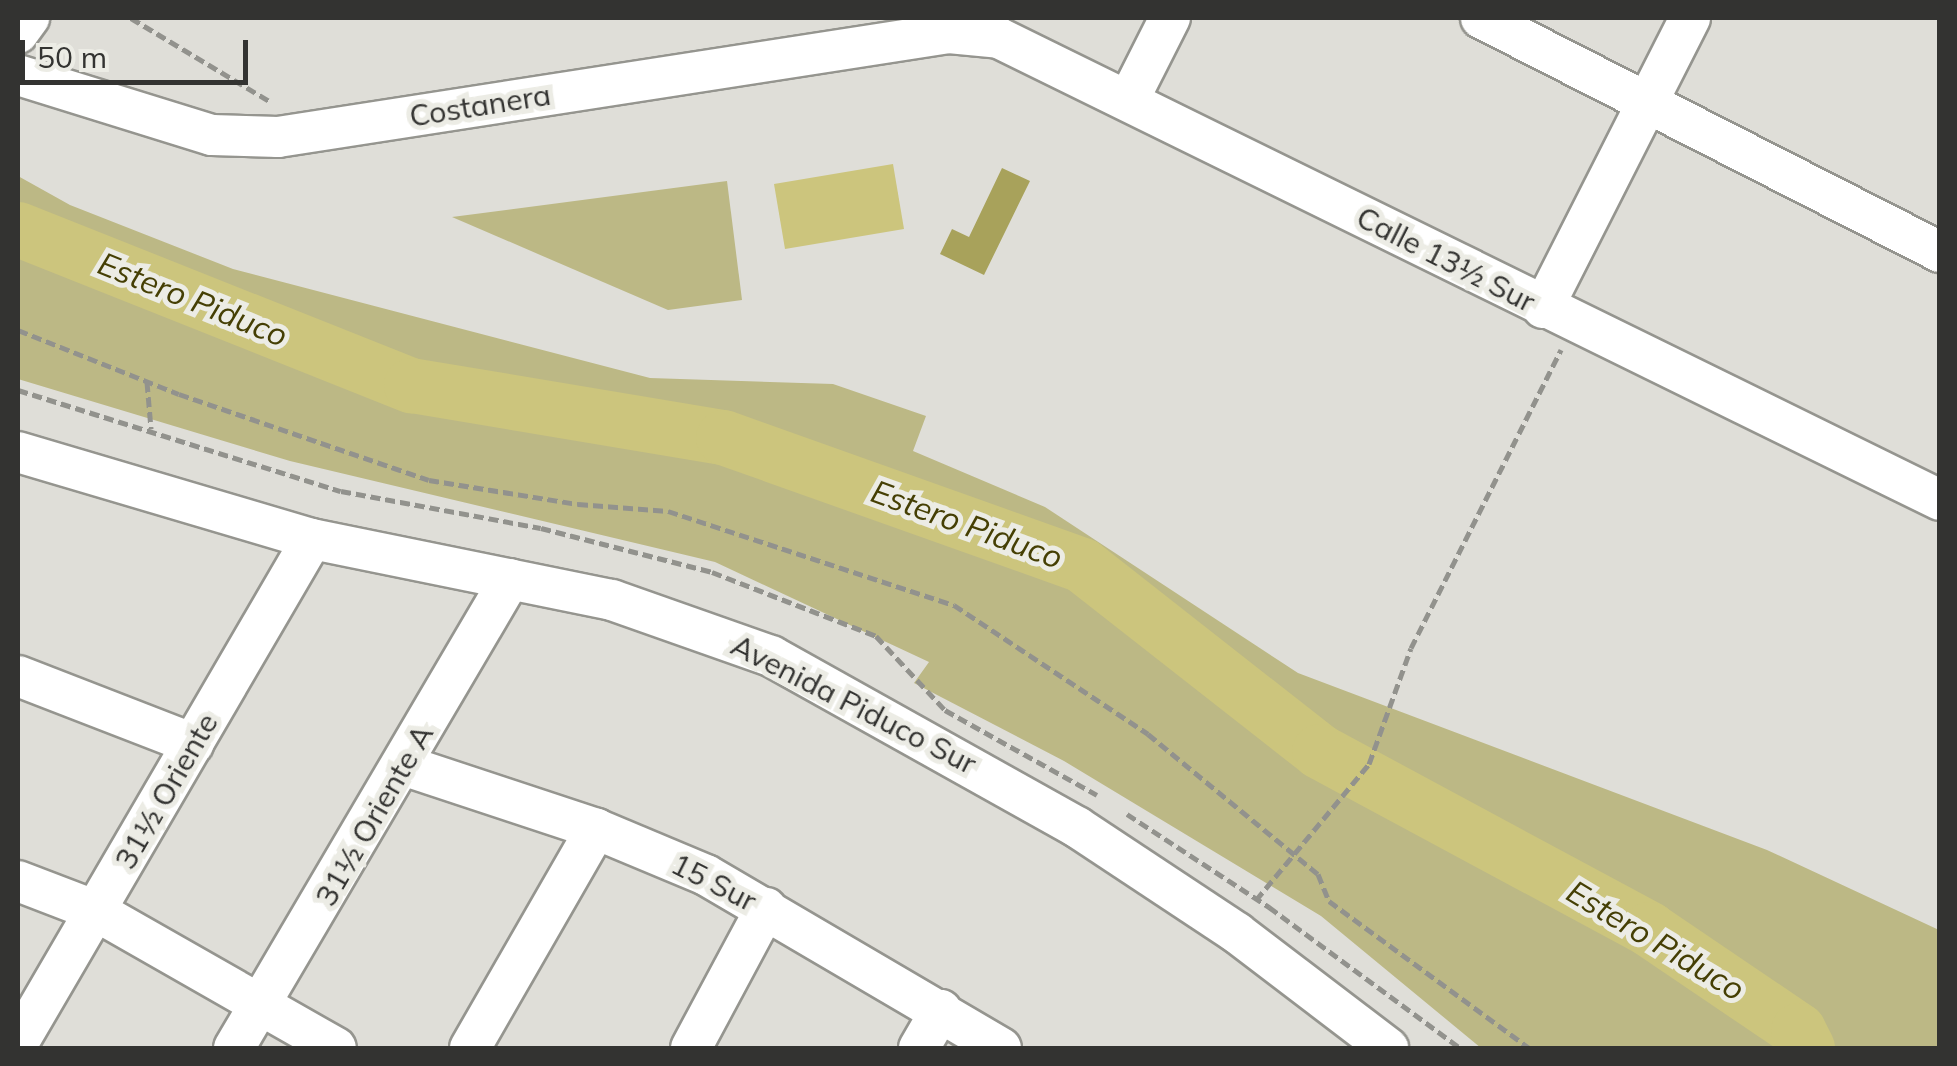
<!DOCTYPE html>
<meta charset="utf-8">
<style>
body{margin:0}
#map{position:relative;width:1957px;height:1066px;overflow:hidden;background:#dfded8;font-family:Mulish,sans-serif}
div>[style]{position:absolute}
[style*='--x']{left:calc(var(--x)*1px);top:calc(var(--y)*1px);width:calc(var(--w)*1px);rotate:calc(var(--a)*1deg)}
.green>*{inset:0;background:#bcb885}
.water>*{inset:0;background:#ccc57d}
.river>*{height:55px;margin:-27.5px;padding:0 27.5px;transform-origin:27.5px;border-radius:27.5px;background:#ccc57d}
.building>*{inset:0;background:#a8a25b}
.path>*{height:5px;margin-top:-2.5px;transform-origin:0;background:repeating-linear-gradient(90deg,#92928d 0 10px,transparent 0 15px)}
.roads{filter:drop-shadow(2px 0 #95958f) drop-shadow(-2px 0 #95958f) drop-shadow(0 2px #95958f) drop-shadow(0 -2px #95958f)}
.minor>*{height:40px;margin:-20px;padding:0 20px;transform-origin:20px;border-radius:20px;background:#fff}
span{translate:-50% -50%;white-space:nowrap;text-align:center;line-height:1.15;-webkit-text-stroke:10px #ecece5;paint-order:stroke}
.street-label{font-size:30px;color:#333331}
.water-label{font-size:32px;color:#453f04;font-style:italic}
.frame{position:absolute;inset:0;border:20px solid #333331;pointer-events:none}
.scale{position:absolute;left:20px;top:40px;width:228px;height:45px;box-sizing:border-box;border:5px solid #333331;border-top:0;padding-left:12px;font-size:30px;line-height:35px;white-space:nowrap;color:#333331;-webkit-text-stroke:8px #ecece5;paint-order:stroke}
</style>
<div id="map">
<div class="green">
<div style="clip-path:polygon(18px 176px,70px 205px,233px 269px,650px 378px,833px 384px,926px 416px,913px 451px,1045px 507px,1298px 673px,1767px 850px,1939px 930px,1939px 1048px,1481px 1048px,1321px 916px,1064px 761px,914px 683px,929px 662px,715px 562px,290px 461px,18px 379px)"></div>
<div style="clip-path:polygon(727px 181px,742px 300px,668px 310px,452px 217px)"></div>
</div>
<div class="water">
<div style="clip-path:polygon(893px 164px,904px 229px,785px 249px,774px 184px)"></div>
</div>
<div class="river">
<div style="--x:18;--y:229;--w:423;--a:21.7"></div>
<div style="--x:411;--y:385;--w:316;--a:9.5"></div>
<div style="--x:723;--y:437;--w:381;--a:19.6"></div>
<div style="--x:1082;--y:565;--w:301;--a:38.1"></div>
<div style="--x:1319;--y:751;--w:375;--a:28.3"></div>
<div style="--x:1649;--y:929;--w:180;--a:34.1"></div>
<div style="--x:1798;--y:1030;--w:20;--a:63"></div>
</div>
<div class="building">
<div style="clip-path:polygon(1002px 168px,1030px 181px,984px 275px,940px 254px,952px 229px,969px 237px)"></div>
</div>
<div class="path">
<div style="--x:131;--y:18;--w:163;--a:31"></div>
<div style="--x:18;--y:330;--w:173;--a:21.7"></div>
<div style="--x:179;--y:394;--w:264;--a:19"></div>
<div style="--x:429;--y:480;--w:151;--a:9.2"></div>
<div style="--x:578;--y:504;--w:90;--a:4.4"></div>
<div style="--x:668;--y:511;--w:301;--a:18.2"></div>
<div style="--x:954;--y:605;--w:233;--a:33.6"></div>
<div style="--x:1148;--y:734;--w:220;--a:39.5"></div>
<div style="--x:1318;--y:874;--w:29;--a:68"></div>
<div style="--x:1329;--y:901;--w:248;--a:36.3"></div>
<div style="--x:147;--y:382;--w:47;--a:85.1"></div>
<div style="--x:18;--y:390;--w:338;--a:17.4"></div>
<div style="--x:341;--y:491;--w:203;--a:10.5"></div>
<div style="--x:541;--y:528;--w:177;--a:14.4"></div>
<div style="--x:712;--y:572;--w:176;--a:21.3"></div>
<div style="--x:876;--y:636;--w:101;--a:47"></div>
<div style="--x:945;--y:710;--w:174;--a:29.2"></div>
<div style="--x:1127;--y:814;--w:170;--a:33.2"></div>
<div style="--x:1269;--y:907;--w:237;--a:36.4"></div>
<div style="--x:1256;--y:900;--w:177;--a:-50.3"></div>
<div style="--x:1369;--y:764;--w:123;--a:-70.1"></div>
<div style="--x:1411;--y:648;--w:334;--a:-63.3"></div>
</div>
<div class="roads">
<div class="minor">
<div style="--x:1481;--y:18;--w:515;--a:27.01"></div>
<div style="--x:18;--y:33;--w:19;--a:-54"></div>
<div style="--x:18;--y:75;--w:203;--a:17.2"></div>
<div style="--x:212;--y:135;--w:66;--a:1.7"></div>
<div style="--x:278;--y:137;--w:679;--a:-8.81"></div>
<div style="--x:949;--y:33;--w:50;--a:5.7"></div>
<div style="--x:999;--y:38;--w:1048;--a:26.15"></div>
<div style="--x:1129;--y:99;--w:91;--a:-63.2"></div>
<div style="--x:1543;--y:308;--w:325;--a:-63.1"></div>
<div style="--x:18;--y:452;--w:307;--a:16.5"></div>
<div style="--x:312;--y:539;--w:306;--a:11.5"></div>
<div style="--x:612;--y:600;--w:169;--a:19.4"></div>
<div style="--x:771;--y:656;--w:351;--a:29.2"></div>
<div style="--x:1077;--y:827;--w:192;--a:33.5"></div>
<div style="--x:1237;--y:933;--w:190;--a:37.3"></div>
<div style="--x:18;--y:676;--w:188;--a:21.2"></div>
<div style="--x:403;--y:765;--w:203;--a:18.3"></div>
<div style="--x:596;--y:829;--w:119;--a:22.7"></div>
<div style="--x:706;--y:875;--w:342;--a:30.4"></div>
<div style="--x:18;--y:881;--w:84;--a:21"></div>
<div style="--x:96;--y:911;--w:276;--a:29.7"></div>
<div style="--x:18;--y:1043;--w:583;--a:-59.74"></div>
<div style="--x:234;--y:1048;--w:544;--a:-59.52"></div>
<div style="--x:470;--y:1048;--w:253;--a:-60.1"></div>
<div style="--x:691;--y:1048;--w:159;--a:-61.8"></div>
<div style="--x:919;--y:1048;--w:44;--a:-59.9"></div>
</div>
</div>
<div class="street-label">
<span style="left:480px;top:105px;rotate:-9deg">Costanera</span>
<span style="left:1446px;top:259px;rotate:27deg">Calle 13½ Sur</span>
<span style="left:854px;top:704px;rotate:27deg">Avenida Piduco Sur</span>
<span style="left:166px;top:791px;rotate:-60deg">31½ Oriente</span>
<span style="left:374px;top:815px;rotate:-60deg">31½ Oriente A</span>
<span style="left:714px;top:882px;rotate:27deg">15 Sur</span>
</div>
<div class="water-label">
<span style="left:193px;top:299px;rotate:22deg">Estero Piduco</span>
<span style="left:967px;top:524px;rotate:20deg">Estero Piduco</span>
<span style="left:1656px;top:940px;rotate:31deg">Estero Piduco</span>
</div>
<div class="frame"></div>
<div class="scale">50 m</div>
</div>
